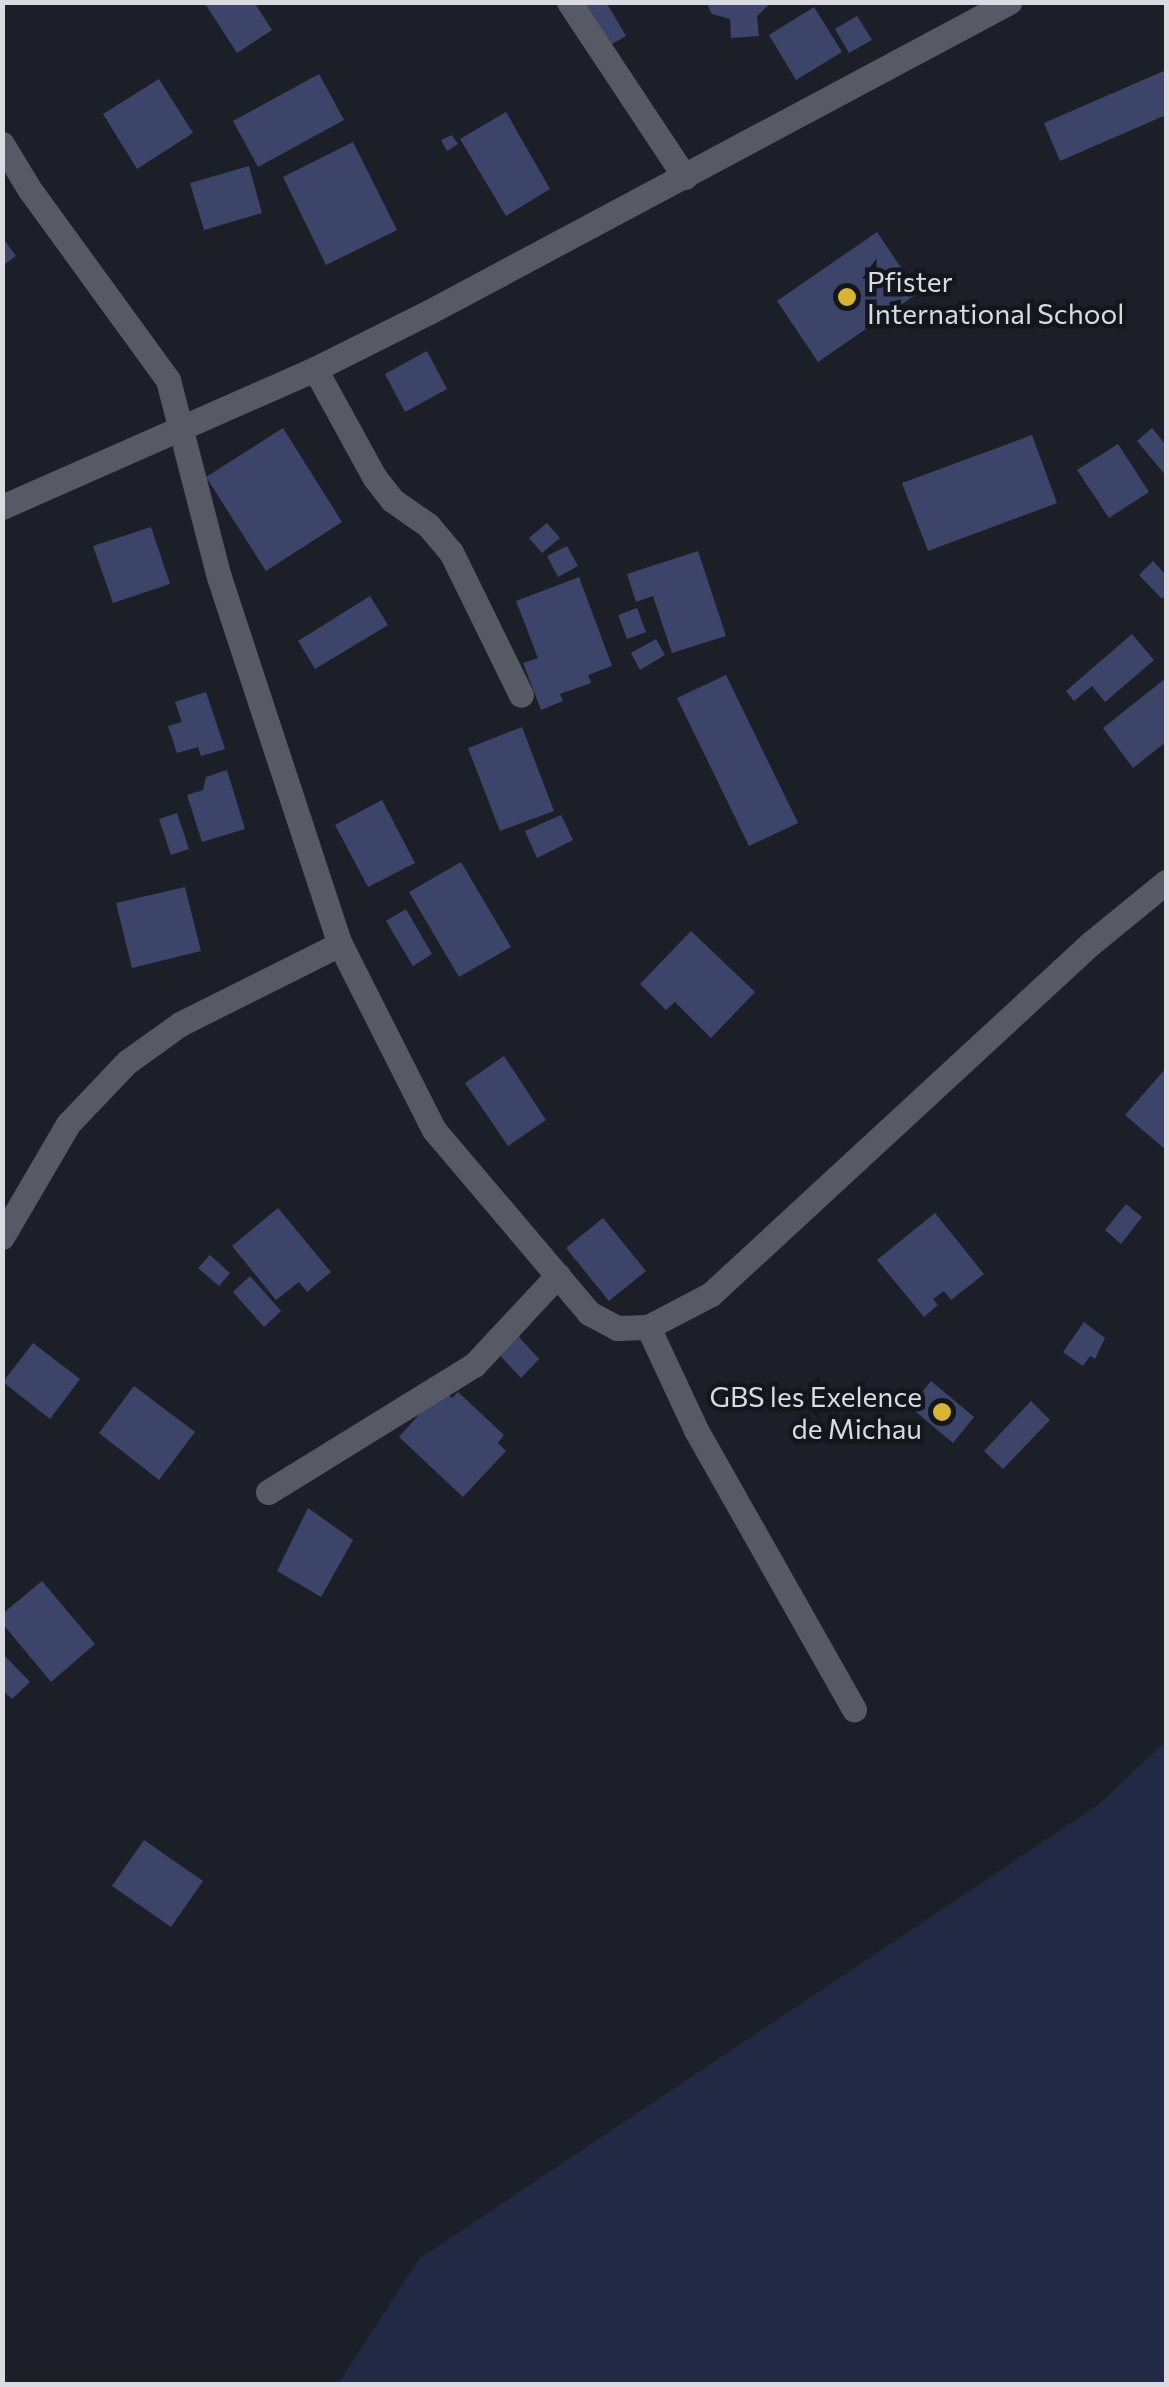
<!DOCTYPE html>
<style>
body{margin:0}
#map{position:relative;width:1169px;height:2387px;overflow:hidden;background:#1d1f28;font-family:Commissioner,sans-serif}
div>[style]{position:absolute}
[style*='--x']{left:calc(var(--x)*1px);top:calc(var(--y)*1px);width:calc(var(--w)*1px);rotate:calc(var(--a)*1deg)}
.green>*{inset:0;background:#222945}
.building>*{inset:0;background:#3c4469}
.minor>*{height:25px;margin:-12.5px;padding:0 12.5px;transform-origin:12.5px;border-radius:12.5px;background:#575a64}
.dots>*{width:28px;height:28px;translate:-50% -50%;box-sizing:border-box;border:5px solid #14161e;border-radius:50%}
span{translate:-50% -50%;white-space:nowrap;text-align:center;line-height:1.15;-webkit-text-stroke:9px #14161e;paint-order:stroke}
.poi-label{font-size:28px;color:#d9dbe0}
.left{translate:0 -50%;text-align:left}
.right{translate:-100% -50%;text-align:right}
.frame{position:absolute;inset:0;border:5px solid #d9dbe0;pointer-events:none}
</style>
<div id="map">
<div class="green">
<div style="clip-path:polygon(1166px 1741px,1166px 2384px,338px 2384px,419px 2259px,1098px 1805px)"></div>
</div>
<div class="building">
<div style="clip-path:polygon(204px 2px,254px 2px,272px 30px,237px 53px)"></div>
<div style="clip-path:polygon(564px 2px,606px 2px,626px 36px,595px 54px)"></div>
<div style="clip-path:polygon(706px 2px,772px 2px,757px 16px,759px 36px,731px 38px,730px 19px,712px 14px)"></div>
<div style="clip-path:polygon(814px 7px,842px 52px,796px 80px,769px 35px)"></div>
<div style="clip-path:polygon(857px 16px,872px 40px,849px 53px,835px 29px)"></div>
<div style="clip-path:polygon(1166px 70px,1166px 115px,1060px 161px,1044px 123px)"></div>
<div style="clip-path:polygon(319px 74px,344px 120px,258px 167px,233px 121px)"></div>
<div style="clip-path:polygon(159px 79px,193px 133px,137px 169px,103px 114px)"></div>
<div style="clip-path:polygon(506px 112px,550px 189px,506px 216px,460px 139px)"></div>
<div style="clip-path:polygon(452px 135px,458px 144px,447px 151px,441px 140px)"></div>
<div style="clip-path:polygon(353px 142px,397px 230px,326px 265px,283px 177px)"></div>
<div style="clip-path:polygon(249px 166px,262px 213px,204px 230px,190px 183px)"></div>
<div style="clip-path:polygon(877px 232px,918px 293px,818px 362px,777px 301px)"></div>
<div style="clip-path:polygon(2px 237px,16px 256px,2px 266px)"></div>
<div style="clip-path:polygon(427px 351px,447px 389px,405px 412px,385px 374px)"></div>
<div style="clip-path:polygon(283px 428px,342px 522px,266px 571px,206px 477px)"></div>
<div style="clip-path:polygon(1152px 428px,1166px 445px,1166px 476px,1137px 441px)"></div>
<div style="clip-path:polygon(1032px 435px,1057px 503px,928px 551px,902px 483px)"></div>
<div style="clip-path:polygon(1118px 444px,1149px 492px,1109px 518px,1077px 470px)"></div>
<div style="clip-path:polygon(547px 523px,560px 538px,542px 553px,529px 538px)"></div>
<div style="clip-path:polygon(151px 527px,170px 584px,113px 603px,93px 546px)"></div>
<div style="clip-path:polygon(567px 546px,578px 566px,558px 577px,547px 556px)"></div>
<div style="clip-path:polygon(698px 551px,726px 636px,672px 653px,653px 596px,636px 602px,627px 574px)"></div>
<div style="clip-path:polygon(1153px 561px,1166px 575px,1166px 595px,1162px 599px,1139px 575px)"></div>
<div style="clip-path:polygon(579px 577px,612px 666px,588px 675px,591px 683px,560px 694px,563px 701px,541px 710px,523px 663px,538px 658px,516px 601px)"></div>
<div style="clip-path:polygon(370px 596px,388px 625px,315px 669px,298px 641px)"></div>
<div style="clip-path:polygon(637px 608px,646px 632px,627px 639px,618px 615px)"></div>
<div style="clip-path:polygon(1132px 634px,1154px 660px,1105px 702px,1092px 686px,1074px 701px,1066px 691px)"></div>
<div style="clip-path:polygon(656px 639px,665px 655px,640px 670px,631px 653px)"></div>
<div style="clip-path:polygon(726px 675px,798px 823px,749px 846px,677px 698px)"></div>
<div style="clip-path:polygon(1166px 678px,1166px 742px,1133px 768px,1103px 728px)"></div>
<div style="clip-path:polygon(206px 692px,225px 749px,201px 756px,198px 747px,177px 753px,168px 726px,182px 722px,175px 702px)"></div>
<div style="clip-path:polygon(522px 727px,554px 811px,500px 831px,468px 748px)"></div>
<div style="clip-path:polygon(227px 770px,245px 829px,202px 842px,187px 795px,203px 790px,206px 777px)"></div>
<div style="clip-path:polygon(382px 800px,415px 863px,368px 887px,335px 825px)"></div>
<div style="clip-path:polygon(177px 813px,189px 849px,171px 855px,159px 819px)"></div>
<div style="clip-path:polygon(561px 815px,573px 840px,537px 858px,525px 831px)"></div>
<div style="clip-path:polygon(461px 862px,511px 947px,459px 977px,409px 892px)"></div>
<div style="clip-path:polygon(185px 887px,201px 951px,132px 968px,116px 903px)"></div>
<div style="clip-path:polygon(406px 909px,432px 954px,413px 966px,386px 921px)"></div>
<div style="clip-path:polygon(691px 931px,755px 992px,711px 1038px,675px 1002px,666px 1010px,640px 984px)"></div>
<div style="clip-path:polygon(504px 1056px,546px 1120px,508px 1146px,465px 1083px)"></div>
<div style="clip-path:polygon(1166px 1068px,1166px 1150px,1125px 1115px)"></div>
<div style="clip-path:polygon(1126px 1204px,1142px 1217px,1121px 1244px,1105px 1230px)"></div>
<div style="clip-path:polygon(278px 1208px,331px 1272px,307px 1292px,299px 1282px,276px 1300px,232px 1246px)"></div>
<div style="clip-path:polygon(935px 1213px,984px 1274px,951px 1300px,944px 1291px,933px 1299px,938px 1305px,924px 1317px,877px 1260px)"></div>
<div style="clip-path:polygon(603px 1218px,646px 1271px,609px 1301px,566px 1248px)"></div>
<div style="clip-path:polygon(210px 1255px,230px 1273px,219px 1286px,198px 1268px)"></div>
<div style="clip-path:polygon(250px 1276px,281px 1311px,264px 1327px,233px 1292px)"></div>
<div style="clip-path:polygon(1084px 1322px,1105px 1338px,1095px 1359px,1090px 1356px,1083px 1366px,1063px 1352px)"></div>
<div style="clip-path:polygon(510px 1327px,539px 1359px,521px 1378px,490px 1345px)"></div>
<div style="clip-path:polygon(33px 1343px,80px 1379px,50px 1419px,3px 1382px)"></div>
<div style="clip-path:polygon(931px 1381px,974px 1417px,953px 1443px,910px 1407px)"></div>
<div style="clip-path:polygon(134px 1386px,195px 1432px,159px 1480px,99px 1433px)"></div>
<div style="clip-path:polygon(442px 1389px,452px 1398px,458px 1392px,504px 1435px,498px 1443px,506px 1451px,463px 1497px,399px 1437px)"></div>
<div style="clip-path:polygon(1031px 1401px,1050px 1420px,1003px 1469px,984px 1451px)"></div>
<div style="clip-path:polygon(308px 1508px,353px 1540px,321px 1597px,277px 1571px)"></div>
<div style="clip-path:polygon(42px 1581px,95px 1644px,51px 1682px,2px 1623px,2px 1614px)"></div>
<div style="clip-path:polygon(2px 1653px,30px 1682px,12px 1699px,2px 1690px)"></div>
<div style="clip-path:polygon(144px 1840px,203px 1881px,171px 1927px,112px 1886px)"></div>
</div>
<div class="minor">
<div style="--x:569;--y:2;--w:210;--a:56.5"></div>
<div style="--x:2;--y:144;--w:54;--a:58.7"></div>
<div style="--x:30;--y:190;--w:235;--a:54"></div>
<div style="--x:168;--y:380;--w:203;--a:75.5"></div>
<div style="--x:219;--y:577;--w:386;--a:71.8"></div>
<div style="--x:340;--y:944;--w:208;--a:63.2"></div>
<div style="--x:434;--y:1130;--w:240;--a:49.7"></div>
<div style="--x:589;--y:1313;--w:32;--a:28"></div>
<div style="--x:617;--y:1328;--w:31;--a:-2"></div>
<div style="--x:648;--y:1327;--w:71;--a:-27.6"></div>
<div style="--x:711;--y:1294;--w:516;--a:-42.72"></div>
<div style="--x:1090;--y:944;--w:98;--a:-39.2"></div>
<div style="--x:315;--y:369;--w:124;--a:61.2"></div>
<div style="--x:375;--y:478;--w:28;--a:52"></div>
<div style="--x:392;--y:500;--w:44;--a:34.8"></div>
<div style="--x:428;--y:525;--w:35;--a:50"></div>
<div style="--x:451;--y:552;--w:159;--a:63.9"></div>
<div style="--x:2;--y:507;--w:342;--a:-23.8"></div>
<div style="--x:315;--y:369;--w:127;--a:-26.6"></div>
<div style="--x:429;--y:312;--w:658;--a:-28.12"></div>
<div style="--x:2;--y:1237;--w:131;--a:-59.7"></div>
<div style="--x:68;--y:1124;--w:86;--a:-46.4"></div>
<div style="--x:127;--y:1062;--w:65;--a:-35.6"></div>
<div style="--x:180;--y:1024;--w:179;--a:-26.6"></div>
<div style="--x:648;--y:1327;--w:114;--a:65"></div>
<div style="--x:696;--y:1430;--w:321;--a:60.5"></div>
<div style="--x:268;--y:1492;--w:242;--a:-31.7"></div>
<div style="--x:474;--y:1365;--w:123;--a:-47"></div>
</div>
<div class="dots">
<div style="left:847px;top:297px;background:#d7b434"></div>
<div style="left:942px;top:1412px;background:#d7b434"></div>
</div>
<div class="poi-label">
<span class="left" style="left:867px;top:297px">Pfister<br>International School</span>
<span class="right" style="left:922px;top:1412px">GBS les Exelence<br>de Michau</span>
</div>
<div class="frame"></div>
</div>
